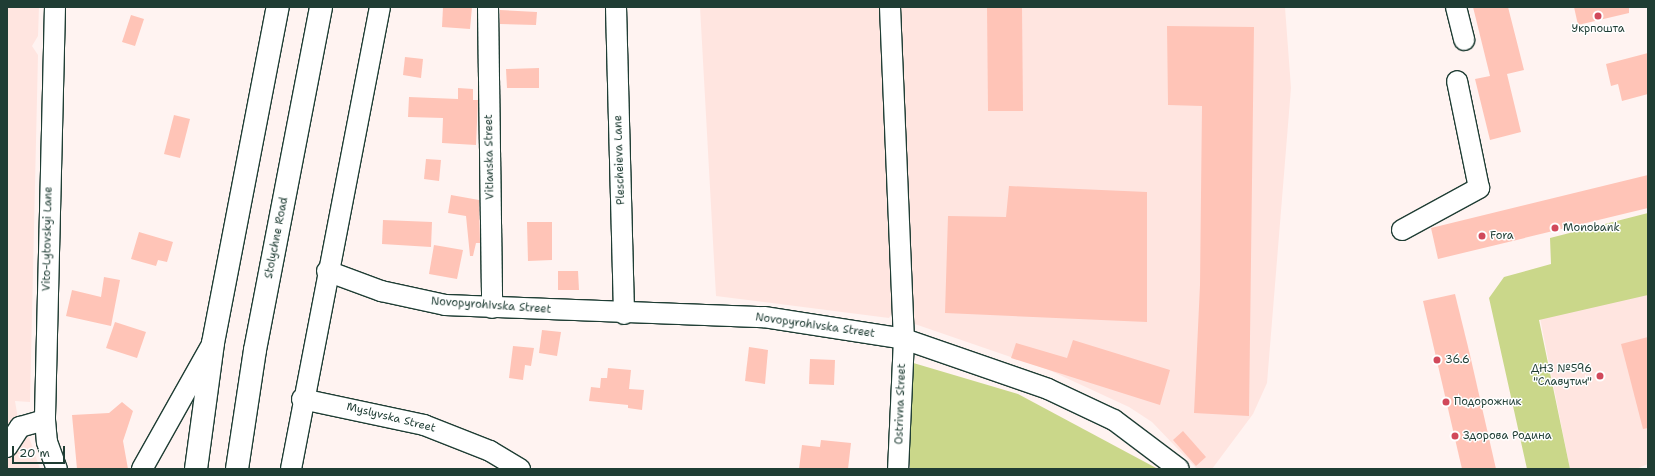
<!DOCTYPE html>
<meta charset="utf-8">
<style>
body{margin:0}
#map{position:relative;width:1655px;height:476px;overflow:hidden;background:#fff3f1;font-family:"Shantell Sans",sans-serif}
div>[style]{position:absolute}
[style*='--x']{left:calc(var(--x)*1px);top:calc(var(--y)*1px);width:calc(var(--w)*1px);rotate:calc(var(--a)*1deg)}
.built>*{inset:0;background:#ffe5e0}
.green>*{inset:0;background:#cad78a}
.building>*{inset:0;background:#ffc4b7}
.roads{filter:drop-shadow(1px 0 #1f3d34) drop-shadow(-1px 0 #1f3d34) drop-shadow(0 1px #1f3d34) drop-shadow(0 -1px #1f3d34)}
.minor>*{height:20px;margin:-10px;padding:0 10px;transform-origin:10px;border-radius:10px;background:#fff}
.highway>*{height:22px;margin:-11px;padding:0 11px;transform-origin:11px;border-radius:11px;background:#fff}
.dots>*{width:11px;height:11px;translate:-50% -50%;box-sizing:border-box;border:2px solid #fff;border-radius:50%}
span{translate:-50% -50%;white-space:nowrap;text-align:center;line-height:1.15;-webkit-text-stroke:3px #fff;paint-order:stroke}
.poi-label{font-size:11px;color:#1f3d34}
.left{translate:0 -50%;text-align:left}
.right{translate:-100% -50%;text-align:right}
.street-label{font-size:11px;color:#1f3d34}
.frame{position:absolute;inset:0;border:8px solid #1f3d34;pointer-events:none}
.scale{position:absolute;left:12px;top:446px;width:53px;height:18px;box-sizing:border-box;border:2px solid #1f3d34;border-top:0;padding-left:5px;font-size:12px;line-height:14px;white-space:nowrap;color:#1f3d34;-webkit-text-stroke:3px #fff;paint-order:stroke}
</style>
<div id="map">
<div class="built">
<div style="clip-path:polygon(7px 7px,39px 7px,38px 36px,32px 46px,38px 55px,30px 402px,15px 401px,21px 437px,29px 437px,40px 469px,7px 469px)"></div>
<div style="clip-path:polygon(700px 7px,1285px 7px,1291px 88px,1267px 383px,1253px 414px,1212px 469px,1197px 469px,1152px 422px,1129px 407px,1049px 370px,906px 321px,895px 308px,889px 318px,716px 296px)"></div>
<div style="clip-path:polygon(1648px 263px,1648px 464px,1636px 469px,1570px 469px,1534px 288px)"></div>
</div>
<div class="green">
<div style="clip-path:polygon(1648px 213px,1648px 295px,1539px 320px,1570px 469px,1527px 469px,1489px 298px,1504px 277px,1551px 264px,1550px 238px)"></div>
<div style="clip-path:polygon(910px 362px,1018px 394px,1158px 469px,910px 469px)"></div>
</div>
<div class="building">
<div style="clip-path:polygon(443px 7px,472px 7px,470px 29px,442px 27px)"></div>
<div style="clip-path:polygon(987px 7px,1022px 7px,1023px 111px,988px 111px)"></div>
<div style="clip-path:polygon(1473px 7px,1508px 7px,1524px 70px,1507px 74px,1521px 132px,1490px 140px,1475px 79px,1490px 76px)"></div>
<div style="clip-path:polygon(1574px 7px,1629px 7px,1629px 13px,1578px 25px)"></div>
<div style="clip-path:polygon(500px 10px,537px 12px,536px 25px,500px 24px)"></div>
<div style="clip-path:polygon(131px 15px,144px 19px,135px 46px,122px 42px)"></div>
<div style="clip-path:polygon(1167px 26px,1254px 27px,1249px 416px,1194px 413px,1200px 285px,1202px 106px,1168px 105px)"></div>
<div style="clip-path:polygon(1648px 53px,1648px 94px,1622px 101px,1618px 84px,1611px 86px,1606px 64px)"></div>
<div style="clip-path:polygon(405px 57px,423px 59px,421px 78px,403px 75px)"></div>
<div style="clip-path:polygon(539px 68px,539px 88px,507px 88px,506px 69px)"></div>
<div style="clip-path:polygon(458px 88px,473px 89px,473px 100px,478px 100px,476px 145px,442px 143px,443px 118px,408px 117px,409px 97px,458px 99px)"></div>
<div style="clip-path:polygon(174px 115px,190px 119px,180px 158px,164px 154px)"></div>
<div style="clip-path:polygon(426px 159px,441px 160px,439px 181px,424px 179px)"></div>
<div style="clip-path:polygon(1648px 175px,1648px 208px,1438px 259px,1431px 228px)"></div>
<div style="clip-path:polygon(1009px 186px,1147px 192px,1147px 322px,945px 313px,948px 216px,1006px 217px)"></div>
<div style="clip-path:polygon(451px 195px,479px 200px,480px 243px,476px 243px,473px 256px,470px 256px,466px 216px,448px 213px)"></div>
<div style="clip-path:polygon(383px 220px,432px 222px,431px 247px,382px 244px)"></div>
<div style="clip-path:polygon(527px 222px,552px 222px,552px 260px,528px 261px)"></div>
<div style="clip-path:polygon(139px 232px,173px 242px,167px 262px,158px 260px,156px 266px,131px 259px)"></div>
<div style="clip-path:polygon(434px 245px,463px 250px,457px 279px,429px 274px)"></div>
<div style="clip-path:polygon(558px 271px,578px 271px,579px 290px,558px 290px)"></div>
<div style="clip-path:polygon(104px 277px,120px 280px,111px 326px,66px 316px,72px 290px,101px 297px)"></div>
<div style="clip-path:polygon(1455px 294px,1470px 355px,1496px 469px,1462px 469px,1423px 301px)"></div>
<div style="clip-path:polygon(115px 322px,146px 332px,137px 358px,106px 348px)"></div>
<div style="clip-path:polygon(542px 330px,561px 332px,557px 356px,539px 353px)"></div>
<div style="clip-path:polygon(1648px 337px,1648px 428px,1643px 429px,1621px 344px)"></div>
<div style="clip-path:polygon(1073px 340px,1170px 370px,1160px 405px,1011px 358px,1016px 343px,1067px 358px)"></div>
<div style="clip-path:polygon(513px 346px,534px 348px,531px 366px,525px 365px,523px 380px,509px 378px)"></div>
<div style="clip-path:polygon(749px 347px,768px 350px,765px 384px,745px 381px)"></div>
<div style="clip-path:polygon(810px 359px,835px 360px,834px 385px,809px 384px)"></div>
<div style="clip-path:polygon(608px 368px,631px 370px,629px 389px,644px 390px,642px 410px,628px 408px,628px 405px,589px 401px,591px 387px,600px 388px,601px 378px,607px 378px)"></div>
<div style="clip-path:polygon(122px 402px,133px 411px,123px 441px,128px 469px,77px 469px,72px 415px,109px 413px)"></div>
<div style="clip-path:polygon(1183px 431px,1206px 457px,1196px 466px,1173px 440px)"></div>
<div style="clip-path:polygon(821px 440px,851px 443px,848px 469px,799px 469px,802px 445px,820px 447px)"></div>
</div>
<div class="roads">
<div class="minor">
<div style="--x:55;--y:7;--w:413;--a:91.4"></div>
<div style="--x:45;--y:420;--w:22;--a:85"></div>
<div style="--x:47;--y:442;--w:29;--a:70"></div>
<div style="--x:488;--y:7;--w:301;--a:89.2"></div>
<div style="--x:616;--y:7;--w:307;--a:88.5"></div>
<div style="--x:890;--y:7;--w:332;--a:87.6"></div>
<div style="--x:904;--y:339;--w:130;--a:92.6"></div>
<div style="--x:1456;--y:7;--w:34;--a:76"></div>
<div style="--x:1402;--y:230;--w:88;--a:-28.6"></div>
<div style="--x:1479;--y:188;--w:109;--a:-101.6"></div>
<div style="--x:327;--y:271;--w:58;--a:20.3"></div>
<div style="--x:381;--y:291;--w:66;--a:12.3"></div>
<div style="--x:445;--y:305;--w:319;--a:2.2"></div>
<div style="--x:764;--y:317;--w:142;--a:8.9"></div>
<div style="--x:904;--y:339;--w:152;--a:19.1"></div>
<div style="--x:1048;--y:389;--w:73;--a:25.2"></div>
<div style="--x:1114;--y:420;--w:81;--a:37"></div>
<div style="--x:302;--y:399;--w:125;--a:12"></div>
<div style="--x:424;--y:425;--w:71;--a:21.5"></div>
<div style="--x:490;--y:451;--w:35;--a:31"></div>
<div style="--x:7;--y:447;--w:24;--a:-57"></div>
<div style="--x:20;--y:427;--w:26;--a:-16"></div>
<div style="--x:142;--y:469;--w:141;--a:-60.7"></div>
<div style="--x:291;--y:469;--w:470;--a:-79.1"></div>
</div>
<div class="highway">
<div style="--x:196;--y:469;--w:127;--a:-82.3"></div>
<div style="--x:213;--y:343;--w:342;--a:-79.1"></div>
<div style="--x:237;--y:469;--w:120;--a:-81.4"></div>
<div style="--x:255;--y:350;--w:349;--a:-79.1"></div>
</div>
</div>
<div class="dots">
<div style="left:1598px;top:16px;background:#d1495b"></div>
<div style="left:1555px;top:228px;background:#d1495b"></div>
<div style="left:1482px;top:236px;background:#d1495b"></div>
<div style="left:1437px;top:360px;background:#d1495b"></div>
<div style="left:1600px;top:376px;background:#d1495b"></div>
<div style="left:1446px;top:402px;background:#d1495b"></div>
<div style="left:1455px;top:436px;background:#d1495b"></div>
</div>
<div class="poi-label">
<span style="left:1598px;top:29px">Укрпошта</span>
<span class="left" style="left:1563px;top:228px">Monobank</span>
<span class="left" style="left:1490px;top:236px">Fora</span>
<span class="left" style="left:1445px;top:360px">36.6</span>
<span class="right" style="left:1592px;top:376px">ДНЗ №596<br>"Славутич"</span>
<span class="left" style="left:1454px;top:402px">Подорожник</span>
<span class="left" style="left:1463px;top:436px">Здорова Родина</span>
</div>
<div class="street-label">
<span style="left:490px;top:157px;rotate:-91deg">Vitianska Street</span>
<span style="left:620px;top:160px;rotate:-92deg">Plescheieva Lane</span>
<span style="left:277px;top:238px;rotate:-79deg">Stolychne Road</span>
<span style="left:48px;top:239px;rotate:-89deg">Vito-Lytovskyi Lane</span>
<span style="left:491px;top:306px;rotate:4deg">Novopyrohivska Street</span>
<span style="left:815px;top:326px;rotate:8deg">Novopyrohivska Street</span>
<span style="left:901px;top:404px;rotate:-88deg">Ostrivna Street</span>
<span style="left:391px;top:418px;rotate:14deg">Myslyvska Street</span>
</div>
<div class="frame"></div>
<div class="scale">20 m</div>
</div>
